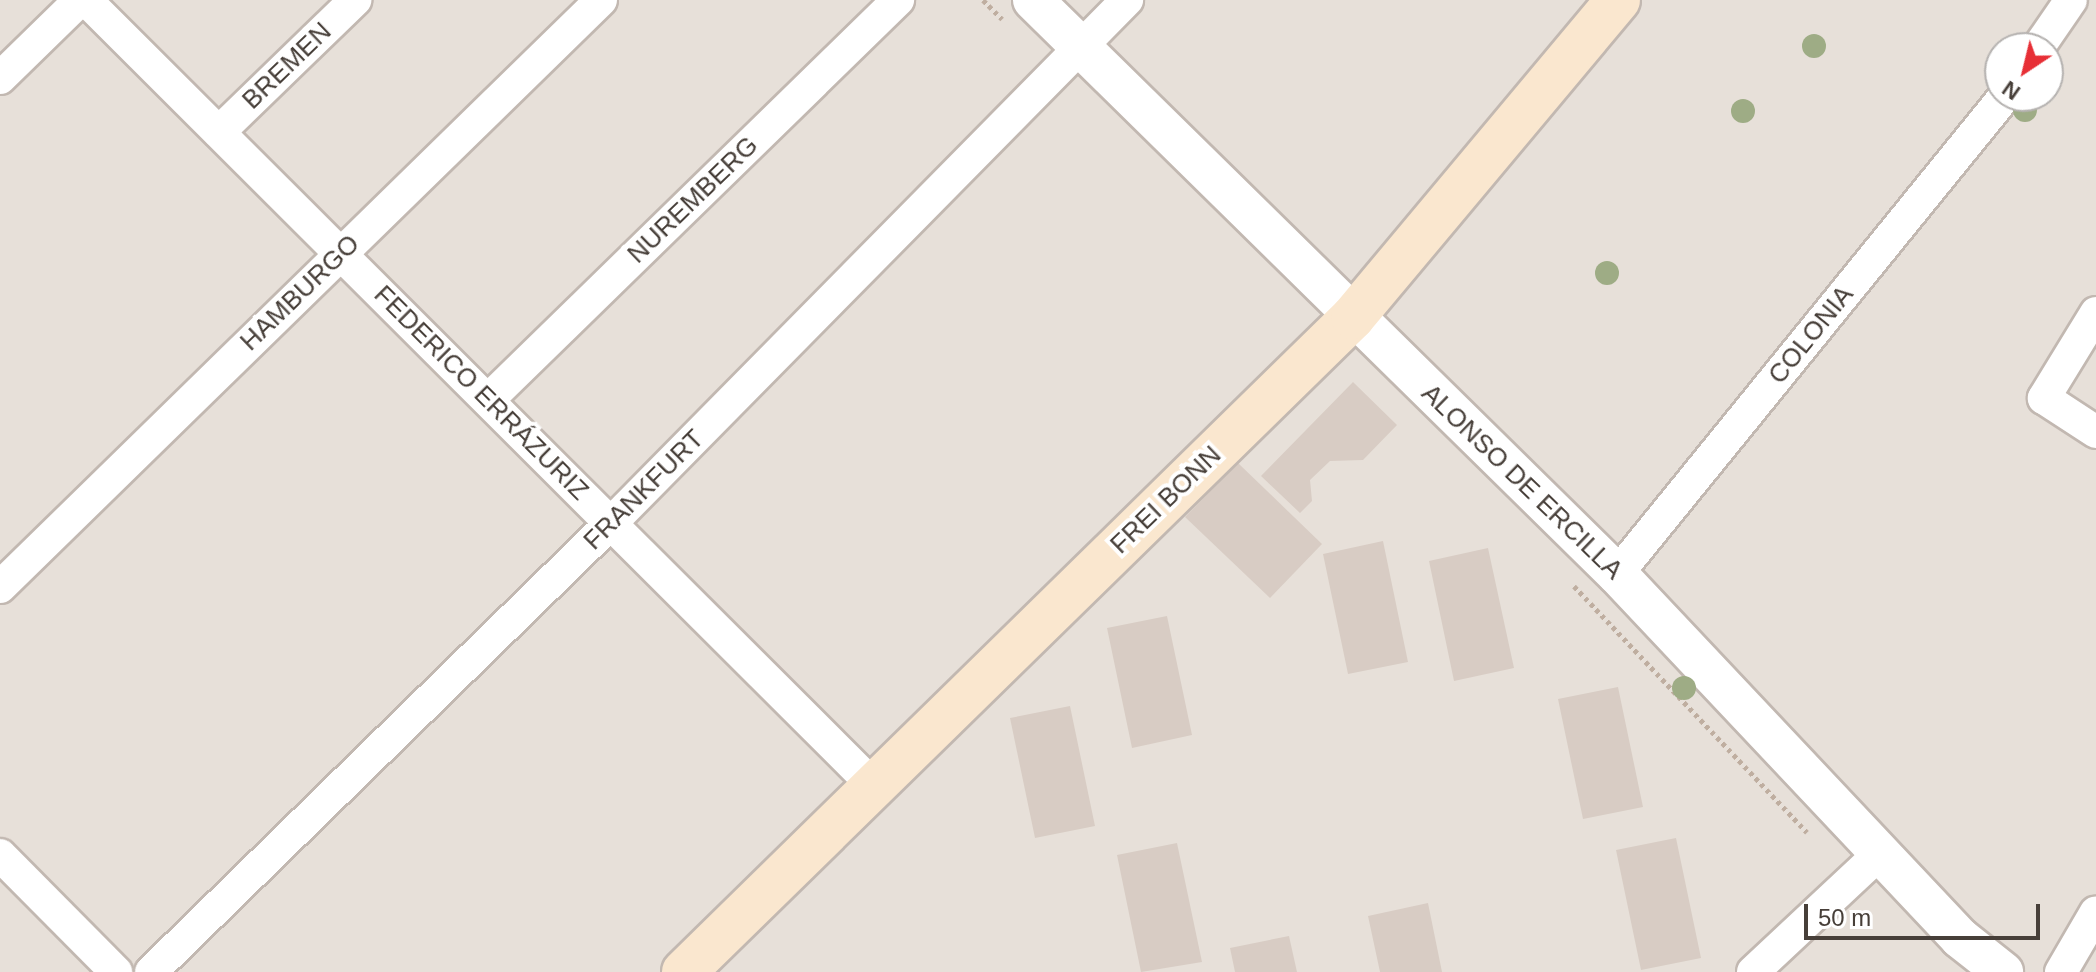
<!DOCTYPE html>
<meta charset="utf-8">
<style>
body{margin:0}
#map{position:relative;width:2096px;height:972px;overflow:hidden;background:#f4efeb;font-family:Helvetica,sans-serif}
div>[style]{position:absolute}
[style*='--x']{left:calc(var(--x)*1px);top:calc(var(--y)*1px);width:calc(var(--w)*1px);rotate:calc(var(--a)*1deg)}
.residential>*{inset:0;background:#e7e0d9}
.building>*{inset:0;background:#d8ccc4}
.path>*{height:5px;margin-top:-2.5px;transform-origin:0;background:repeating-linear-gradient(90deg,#bfaea0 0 4px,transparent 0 8px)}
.roads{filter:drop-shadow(2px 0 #c2b8b1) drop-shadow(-2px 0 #c2b8b1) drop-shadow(0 2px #c2b8b1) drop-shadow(0 -2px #c2b8b1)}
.minor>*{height:32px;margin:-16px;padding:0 16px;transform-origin:16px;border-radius:16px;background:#fff}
.tertiary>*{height:40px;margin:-20px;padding:0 20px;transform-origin:20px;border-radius:20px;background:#fff}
.secondary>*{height:44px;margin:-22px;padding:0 22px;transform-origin:22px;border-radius:22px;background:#fae7cf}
.trees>*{width:24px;height:24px;margin:-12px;border-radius:50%;background:#9eac85}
span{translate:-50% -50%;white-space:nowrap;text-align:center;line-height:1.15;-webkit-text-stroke:8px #fff;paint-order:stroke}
.street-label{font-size:26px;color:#473f39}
.north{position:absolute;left:1984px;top:32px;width:80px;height:80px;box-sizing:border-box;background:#fff;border:2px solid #b5b2b0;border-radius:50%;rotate:215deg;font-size:22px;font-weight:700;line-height:32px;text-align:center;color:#473f39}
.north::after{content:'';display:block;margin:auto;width:28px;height:36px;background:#e72f36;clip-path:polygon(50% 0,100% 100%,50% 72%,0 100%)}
.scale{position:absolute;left:1804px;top:904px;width:236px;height:36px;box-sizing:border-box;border:4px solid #473f39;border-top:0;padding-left:10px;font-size:24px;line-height:28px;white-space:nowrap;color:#473f39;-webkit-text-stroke:6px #fff;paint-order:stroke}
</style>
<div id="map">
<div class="residential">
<div style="clip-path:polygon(evenodd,0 0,2096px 0,2096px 972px,0 972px,0 0,2000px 48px,2048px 48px,2048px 96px,2000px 96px,2000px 48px)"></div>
</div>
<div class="building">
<div style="clip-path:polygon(1353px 382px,1397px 425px,1363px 460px,1330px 461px,1310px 480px,1312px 501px,1300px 513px,1261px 476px)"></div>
<div style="clip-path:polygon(1238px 463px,1322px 544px,1270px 598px,1185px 517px)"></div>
<div style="clip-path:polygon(1383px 541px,1408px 662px,1348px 674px,1323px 554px)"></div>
<div style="clip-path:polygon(1488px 548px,1514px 668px,1454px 681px,1429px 561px)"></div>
<div style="clip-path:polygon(1167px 616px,1192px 735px,1132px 748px,1107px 628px)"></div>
<div style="clip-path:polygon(1618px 687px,1643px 807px,1583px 819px,1558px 699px)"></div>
<div style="clip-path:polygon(1070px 706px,1095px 826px,1035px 838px,1010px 718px)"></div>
<div style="clip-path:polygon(1676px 838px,1701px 958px,1641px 970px,1616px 850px)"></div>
<div style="clip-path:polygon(1177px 843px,1202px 962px,1141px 972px,1117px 855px)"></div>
<div style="clip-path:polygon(1428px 903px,1442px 972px,1380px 972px,1368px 916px)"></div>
<div style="clip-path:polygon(1289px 936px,1297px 972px,1235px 972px,1230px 948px)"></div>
</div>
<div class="path">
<div style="--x:983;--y:0;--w:27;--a:45"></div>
<div style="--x:1574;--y:586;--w:339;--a:46.6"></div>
</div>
<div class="roads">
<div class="minor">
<div style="--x:86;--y:0;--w:1113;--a:44.93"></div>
<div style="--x:2038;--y:48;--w:58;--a:-55.5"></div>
<div style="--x:0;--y:78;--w:112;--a:-44.3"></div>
<div style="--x:219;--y:132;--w:190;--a:-44.1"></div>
<div style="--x:2096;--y:313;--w:100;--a:121.5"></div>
<div style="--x:2044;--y:398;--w:62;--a:33.2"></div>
<div style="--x:488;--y:400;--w:573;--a:-44.29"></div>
<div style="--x:1617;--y:574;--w:616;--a:-50.93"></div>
<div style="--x:0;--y:587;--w:840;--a:-44.32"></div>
<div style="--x:0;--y:855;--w:165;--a:45.2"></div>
<div style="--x:151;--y:972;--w:643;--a:-44.31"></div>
<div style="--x:611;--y:523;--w:735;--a:-45.39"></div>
<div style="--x:1753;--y:972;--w:174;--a:-43.1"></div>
<div style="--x:2061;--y:972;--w:69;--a:-59.7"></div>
</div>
<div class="tertiary">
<div style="--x:1033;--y:0;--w:819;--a:44.51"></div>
<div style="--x:1617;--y:574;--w:500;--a:46.7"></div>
<div style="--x:1960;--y:938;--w:55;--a:38.3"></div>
</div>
<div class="secondary">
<div style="--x:684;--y:972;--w:936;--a:-44.39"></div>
<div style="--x:1353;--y:317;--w:413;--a:-50.1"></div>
</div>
</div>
<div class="trees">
<div style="left:1814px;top:46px"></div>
<div style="left:2025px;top:110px"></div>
<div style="left:1743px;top:111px"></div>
<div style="left:1607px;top:273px"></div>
<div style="left:1684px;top:688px"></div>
</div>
<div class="street-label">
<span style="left:287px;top:66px;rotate:-44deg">BREMEN</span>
<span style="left:693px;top:200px;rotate:-44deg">NUREMBERG</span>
<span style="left:300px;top:293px;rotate:-44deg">HAMBURGO</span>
<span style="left:1811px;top:335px;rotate:-51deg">COLONIA</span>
<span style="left:481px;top:393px;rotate:45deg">FEDERICO ERRÁZURIZ</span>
<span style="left:1522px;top:482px;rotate:44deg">ALONSO DE ERCILLA</span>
<span style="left:644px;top:490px;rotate:-45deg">FRANKFURT</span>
<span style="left:1166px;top:500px;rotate:-44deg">FREI BONN</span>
</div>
<div class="north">N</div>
<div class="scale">50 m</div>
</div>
